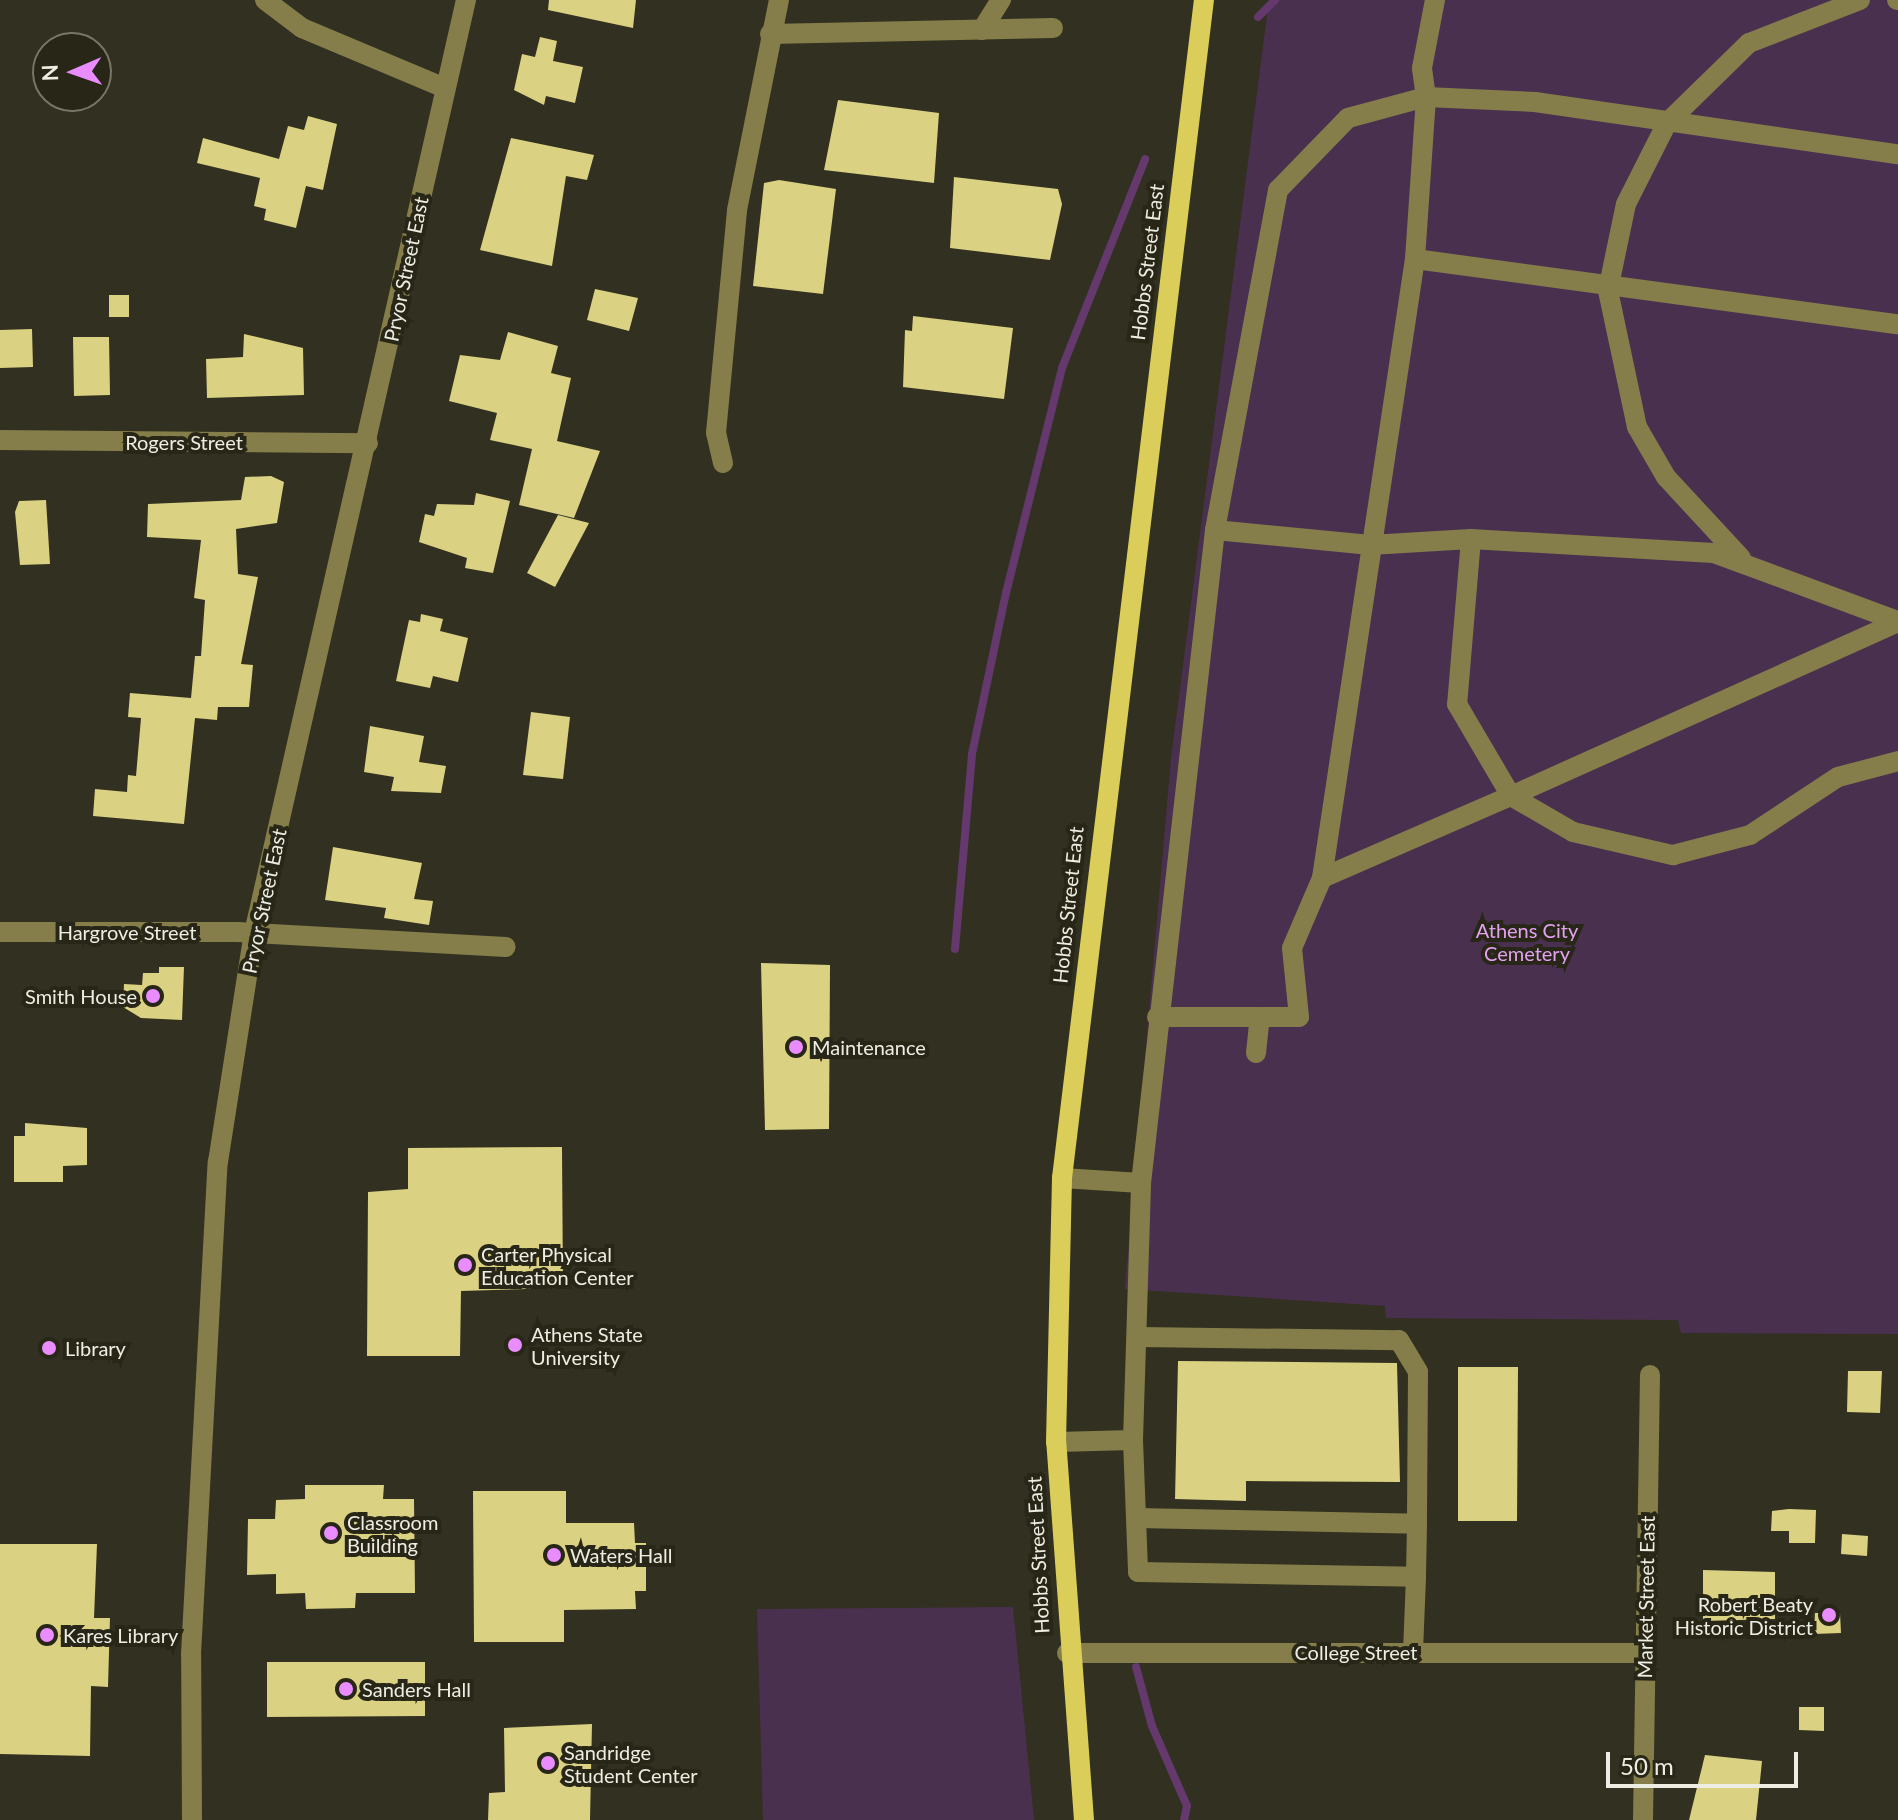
<!DOCTYPE html>
<style>
body{margin:0}
#map{position:relative;width:1898px;height:1820px;overflow:hidden;background:#323020;font-family:Lato,sans-serif}
div>[style]{position:absolute}
[style*='--x']{left:calc(var(--x)*1px);top:calc(var(--y)*1px);width:calc(var(--w)*1px);rotate:calc(var(--a)*1deg)}
.green>*{inset:0;background:#4a304f}
.stream>*{height:8px;margin:-4px;padding:0 4px;transform-origin:4px;border-radius:4px;background:#65386e}
.building>*{inset:0;background:#dbd182}
.minor>*{height:20px;margin:-10px;padding:0 10px;transform-origin:10px;border-radius:10px;background:#857e4a}
.major>*{height:20px;margin:-10px;padding:0 10px;transform-origin:10px;border-radius:10px;background:#dbcd59}
.dots>*{width:22px;height:22px;translate:-50% -50%;box-sizing:border-box;border:4px solid #282616;border-radius:50%}
span{translate:-50% -50%;white-space:nowrap;text-align:center;line-height:1.15;-webkit-text-stroke:8px #282616;paint-order:stroke}
.street-label{font-size:20px;color:#eeede3}
.park-label{font-size:20px;color:#e3a1f2}
.poi-label{font-size:20px;color:#eeede3}
.right{translate:-100% -50%;text-align:right}
.left{translate:0 -50%;text-align:left}
.north{position:absolute;left:32px;top:32px;width:80px;height:80px;box-sizing:border-box;background:#282616;border:2px solid #777668;border-radius:50%;rotate:268deg;font-size:22px;font-weight:700;line-height:32px;text-align:center;color:#eeede3}
.north::after{content:'';display:block;margin:auto;width:28px;height:36px;background:#e98dfe;clip-path:polygon(50% 0,100% 100%,50% 72%,0 100%)}
.scale{position:absolute;left:1606px;top:1752px;width:192px;height:36px;box-sizing:border-box;border:4px solid #eeede3;border-top:0;padding-left:10px;font-size:24px;line-height:28px;white-space:nowrap;color:#eeede3;-webkit-text-stroke:6px #282616;paint-order:stroke}
</style>
<div id="map">
<div class="green">
<div style="clip-path:polygon(1269px 0,1898px 0,1898px 1334px,1681px 1333px,1678px 1320px,1386px 1318px,1385px 1306px,1125px 1289px,1171px 758px)"></div>
<div style="clip-path:polygon(1013px 1607px,1034px 1820px,763px 1820px,757px 1609px)"></div>
</div>
<div class="stream">
<div style="--x:1258;--y:17;--w:24;--a:-45"></div>
<div style="--x:955;--y:949;--w:196;--a:-85"></div>
<div style="--x:972;--y:754;--w:165;--a:-78.1"></div>
<div style="--x:1006;--y:593;--w:232;--a:-76"></div>
<div style="--x:1062;--y:368;--w:225;--a:-68.3"></div>
<div style="--x:1136;--y:1667;--w:61;--a:74.8"></div>
<div style="--x:1152;--y:1726;--w:87;--a:66.4"></div>
<div style="--x:1187;--y:1806;--w:14;--a:102"></div>
</div>
<div class="building">
<div style="clip-path:polygon(549px 0,636px 0,633px 28px,548px 10px)"></div>
<div style="clip-path:polygon(540px 37px,557px 41px,553px 61px,583px 67px,575px 103px,546px 96px,544px 105px,514px 90px,522px 54px,535px 57px)"></div>
<div style="clip-path:polygon(838px 100px,939px 113px,934px 183px,824px 170px)"></div>
<div style="clip-path:polygon(308px 116px,337px 124px,323px 190px,306px 186px,296px 228px,264px 220px,266px 209px,254px 206px,260px 178px,197px 163px,203px 138px,279px 159px,288px 126px,304px 130px)"></div>
<div style="clip-path:polygon(511px 138px,594px 155px,587px 180px,566px 176px,552px 266px,480px 250px)"></div>
<div style="clip-path:polygon(954px 177px,1058px 189px,1062px 204px,1050px 260px,950px 248px)"></div>
<div style="clip-path:polygon(779px 180px,836px 189px,823px 294px,753px 286px,764px 183px)"></div>
<div style="clip-path:polygon(595px 289px,638px 298px,629px 331px,587px 320px)"></div>
<div style="clip-path:polygon(109px 295px,129px 295px,129px 317px,109px 317px)"></div>
<div style="clip-path:polygon(913px 316px,1013px 328px,1004px 399px,903px 387px,905px 330px,912px 331px)"></div>
<div style="clip-path:polygon(32px 329px,33px 367px,0 368px,0 330px)"></div>
<div style="clip-path:polygon(508px 332px,558px 346px,551px 373px,571px 378px,557px 441px,600px 451px,574px 518px,519px 505px,532px 449px,490px 440px,497px 413px,449px 401px,460px 355px,500px 360px)"></div>
<div style="clip-path:polygon(244px 334px,303px 348px,304px 395px,207px 398px,206px 359px,243px 357px)"></div>
<div style="clip-path:polygon(73px 337px,109px 337px,110px 395px,74px 396px)"></div>
<div style="clip-path:polygon(271px 476px,284px 482px,277px 523px,236px 529px,238px 574px,258px 577px,241px 664px,253px 665px,249px 707px,218px 707px,217px 720px,195px 718px,184px 824px,93px 816px,95px 789px,127px 792px,128px 775px,136px 776px,141px 718px,128px 717px,130px 693px,191px 698px,195px 656px,201px 656px,205px 600px,194px 598px,201px 540px,147px 537px,148px 504px,241px 500px,245px 477px)"></div>
<div style="clip-path:polygon(476px 493px,510px 501px,493px 573px,465px 568px,467px 558px,419px 542px,425px 514px,434px 516px,437px 504px,474px 505px)"></div>
<div style="clip-path:polygon(46px 500px,50px 564px,20px 565px,15px 512px,19px 501px)"></div>
<div style="clip-path:polygon(558px 515px,589px 523px,555px 587px,527px 573px)"></div>
<div style="clip-path:polygon(421px 614px,443px 619px,440px 631px,468px 638px,458px 682px,433px 676px,430px 688px,396px 681px,409px 620px,420px 622px)"></div>
<div style="clip-path:polygon(531px 712px,570px 717px,563px 779px,523px 775px)"></div>
<div style="clip-path:polygon(370px 726px,424px 736px,419px 762px,446px 766px,441px 793px,391px 791px,394px 777px,364px 772px)"></div>
<div style="clip-path:polygon(333px 847px,422px 863px,414px 899px,433px 901px,429px 925px,384px 918px,386px 908px,325px 900px)"></div>
<div style="clip-path:polygon(761px 963px,830px 965px,829px 1129px,765px 1130px)"></div>
<div style="clip-path:polygon(159px 967px,184px 967px,182px 1020px,141px 1018px,123px 1007px,124px 984px,142px 985px,143px 973px,159px 973px)"></div>
<div style="clip-path:polygon(25px 1123px,87px 1128px,87px 1165px,63px 1166px,63px 1182px,14px 1182px,14px 1136px,25px 1136px)"></div>
<div style="clip-path:polygon(562px 1147px,563px 1288px,461px 1291px,460px 1356px,367px 1356px,368px 1192px,408px 1189px,408px 1148px)"></div>
<div style="clip-path:polygon(1178px 1361px,1397px 1363px,1400px 1482px,1246px 1481px,1246px 1501px,1175px 1499px)"></div>
<div style="clip-path:polygon(1458px 1367px,1518px 1367px,1517px 1521px,1458px 1521px)"></div>
<div style="clip-path:polygon(1848px 1371px,1882px 1371px,1880px 1413px,1847px 1412px)"></div>
<div style="clip-path:polygon(305px 1485px,384px 1485px,383px 1499px,414px 1499px,415px 1593px,356px 1593px,355px 1608px,306px 1609px,305px 1593px,276px 1594px,276px 1574px,247px 1575px,248px 1519px,275px 1519px,276px 1500px,305px 1499px)"></div>
<div style="clip-path:polygon(473px 1491px,566px 1491px,566px 1523px,634px 1523px,635px 1543px,646px 1543px,646px 1591px,635px 1591px,636px 1609px,564px 1610px,564px 1642px,474px 1642px)"></div>
<div style="clip-path:polygon(1789px 1509px,1816px 1510px,1815px 1543px,1789px 1543px,1789px 1531px,1771px 1531px,1772px 1511px)"></div>
<div style="clip-path:polygon(1842px 1534px,1868px 1536px,1867px 1556px,1841px 1554px)"></div>
<div style="clip-path:polygon(0 1544px,97px 1544px,94px 1618px,110px 1618px,108px 1687px,91px 1686px,90px 1756px,0 1754px)"></div>
<div style="clip-path:polygon(1703px 1570px,1775px 1572px,1775px 1619px,1703px 1621px)"></div>
<div style="clip-path:polygon(1815px 1613px,1840px 1613px,1841px 1633px,1814px 1634px)"></div>
<div style="clip-path:polygon(267px 1662px,425px 1662px,425px 1716px,267px 1717px)"></div>
<div style="clip-path:polygon(1799px 1707px,1824px 1707px,1824px 1731px,1799px 1730px)"></div>
<div style="clip-path:polygon(592px 1724px,590px 1820px,488px 1820px,489px 1793px,505px 1792px,504px 1728px)"></div>
<div style="clip-path:polygon(1705px 1755px,1762px 1761px,1756px 1820px,1689px 1820px)"></div>
</div>
<div class="minor">
<div style="--x:265;--y:0;--w:46;--a:37.1"></div>
<div style="--x:302;--y:28;--w:155;--a:22.8"></div>
<div style="--x:1897;--y:0;--w:1;--a:0"></div>
<div style="--x:982;--y:30;--w:36;--a:-58"></div>
<div style="--x:770;--y:34;--w:283;--a:-1.2"></div>
<div style="--x:1415;--y:259;--w:487;--a:7.7"></div>
<div style="--x:0;--y:440;--w:368;--a:0.5"></div>
<div style="--x:723;--y:463;--w:31;--a:-103"></div>
<div style="--x:716;--y:433;--w:224;--a:-84.6"></div>
<div style="--x:737;--y:210;--w:214;--a:-78.7"></div>
<div style="--x:1215;--y:530;--w:346;--a:-79.5"></div>
<div style="--x:1278;--y:190;--w:100;--a:-45.8"></div>
<div style="--x:1348;--y:118;--w:81;--a:-15.1"></div>
<div style="--x:1426;--y:97;--w:29;--a:-98"></div>
<div style="--x:1422;--y:68;--w:69;--a:-79.2"></div>
<div style="--x:1471;--y:539;--w:166;--a:94.8"></div>
<div style="--x:1457;--y:704;--w:107;--a:59.6"></div>
<div style="--x:1511;--y:796;--w:424;--a:-24.2"></div>
<div style="--x:1741;--y:558;--w:110;--a:-132.8"></div>
<div style="--x:1666;--y:477;--w:58;--a:-120.1"></div>
<div style="--x:1637;--y:427;--w:140;--a:-102"></div>
<div style="--x:1608;--y:290;--w:88;--a:-78.2"></div>
<div style="--x:1626;--y:204;--w:91;--a:-63.2"></div>
<div style="--x:1667;--y:123;--w:115;--a:-44.3"></div>
<div style="--x:1749;--y:43;--w:119;--a:-21.2"></div>
<div style="--x:1322;--y:878;--w:206;--a:-23.5"></div>
<div style="--x:1511;--y:796;--w:72;--a:30.1"></div>
<div style="--x:1573;--y:832;--w:103;--a:13"></div>
<div style="--x:1673;--y:855;--w:80;--a:-14.6"></div>
<div style="--x:1750;--y:835;--w:105;--a:-33.4"></div>
<div style="--x:1838;--y:777;--w:62;--a:-14.9"></div>
<div style="--x:0;--y:932;--w:237;--a:0"></div>
<div style="--x:237;--y:932;--w:269;--a:3.2"></div>
<div style="--x:1157;--y:1017;--w:142;--a:0"></div>
<div style="--x:1299;--y:1017;--w:69;--a:-95.8"></div>
<div style="--x:1292;--y:948;--w:76;--a:-66.8"></div>
<div style="--x:1322;--y:878;--w:626;--a:-81.46"></div>
<div style="--x:1415;--y:259;--w:162;--a:-86.1"></div>
<div style="--x:1426;--y:97;--w:109;--a:2.6"></div>
<div style="--x:1535;--y:102;--w:367;--a:8.2"></div>
<div style="--x:1256;--y:1053;--w:36;--a:-84"></div>
<div style="--x:1062;--y:1178;--w:79;--a:3.6"></div>
<div style="--x:1141;--y:1183;--w:657;--a:-83.53"></div>
<div style="--x:1215;--y:530;--w:156;--a:5.5"></div>
<div style="--x:1370;--y:545;--w:101;--a:-3.4"></div>
<div style="--x:1471;--y:539;--w:243;--a:3.3"></div>
<div style="--x:1714;--y:553;--w:196;--a:20.3"></div>
<div style="--x:1138;--y:1337;--w:261;--a:0.7"></div>
<div style="--x:1399;--y:1340;--w:37;--a:59"></div>
<div style="--x:1418;--y:1372;--w:152;--a:90.4"></div>
<div style="--x:1133;--y:1440;--w:257;--a:-88.2"></div>
<div style="--x:1056;--y:1442;--w:77;--a:-1.5"></div>
<div style="--x:1133;--y:1440;--w:132;--a:87.8"></div>
<div style="--x:1138;--y:1572;--w:278;--a:1"></div>
<div style="--x:1416;--y:1577;--w:75;--a:92.3"></div>
<div style="--x:1137;--y:1518;--w:280;--a:1.2"></div>
<div style="--x:1417;--y:1524;--w:53;--a:91.1"></div>
<div style="--x:1067;--y:1653;--w:578;--a:0"></div>
<div style="--x:192;--y:1820;--w:166;--a:-90.3"></div>
<div style="--x:191;--y:1654;--w:493;--a:-86.9"></div>
<div style="--x:218;--y:1162;--w:232;--a:-81.1"></div>
<div style="--x:254;--y:933;--w:957;--a:-77.2"></div>
<div style="--x:1643;--y:1820;--w:445;--a:-89.1"></div>
</div>
<div class="major">
<div style="--x:1084;--y:1820;--w:379;--a:-94.2"></div>
<div style="--x:1056;--y:1442;--w:264;--a:-88.7"></div>
<div style="--x:1062;--y:1178;--w:1187;--a:-83.13"></div>
</div>
<div class="dots">
<div style="left:153px;top:996px;background:#e98dfe"></div>
<div style="left:796px;top:1047px;background:#e98dfe"></div>
<div style="left:465px;top:1265px;background:#e98dfe"></div>
<div style="left:515px;top:1345px;background:#e98dfe"></div>
<div style="left:49px;top:1348px;background:#e98dfe"></div>
<div style="left:331px;top:1533px;background:#e98dfe"></div>
<div style="left:554px;top:1555px;background:#e98dfe"></div>
<div style="left:1829px;top:1615px;background:#e98dfe"></div>
<div style="left:47px;top:1635px;background:#e98dfe"></div>
<div style="left:346px;top:1689px;background:#e98dfe"></div>
<div style="left:548px;top:1763px;background:#e98dfe"></div>
</div>
<div class="street-label">
<span style="left:1147px;top:262px;rotate:-83deg">Hobbs Street East</span>
<span style="left:406px;top:269px;rotate:-78deg">Pryor Street East</span>
<span style="left:184px;top:442px">Rogers Street</span>
<span style="left:264px;top:901px;rotate:-78deg">Pryor Street East</span>
<span style="left:1068px;top:905px;rotate:-84deg">Hobbs Street East</span>
<span style="left:127px;top:932px">Hargrove Street</span>
<span style="left:1038px;top:1555px;rotate:-93deg">Hobbs Street East</span>
<span style="left:1646px;top:1597px;rotate:-89deg">Market Street East</span>
<span style="left:1356px;top:1652px">College Street</span>
</div>
<div class="park-label">
<span style="left:1527px;top:942px">Athens City<br>Cemetery</span>
</div>
<div class="poi-label">
<span class="right" style="left:137px;top:996px">Smith House</span>
<span class="left" style="left:812px;top:1047px">Maintenance</span>
<span class="left" style="left:481px;top:1266px">Carter Physical<br>Education Center</span>
<span class="left" style="left:531px;top:1346px">Athens State<br>University</span>
<span class="left" style="left:65px;top:1348px">Library</span>
<span class="left" style="left:347px;top:1534px">Classroom<br>Building</span>
<span class="left" style="left:570px;top:1555px">Waters Hall</span>
<span class="right" style="left:1813px;top:1616px">Robert Beaty<br>Historic District</span>
<span class="left" style="left:63px;top:1635px">Kares Library</span>
<span class="left" style="left:362px;top:1689px">Sanders Hall</span>
<span class="left" style="left:564px;top:1764px">Sandridge<br>Student Center</span>
</div>
<div class="north">N</div>
<div class="scale">50 m</div>
</div>
